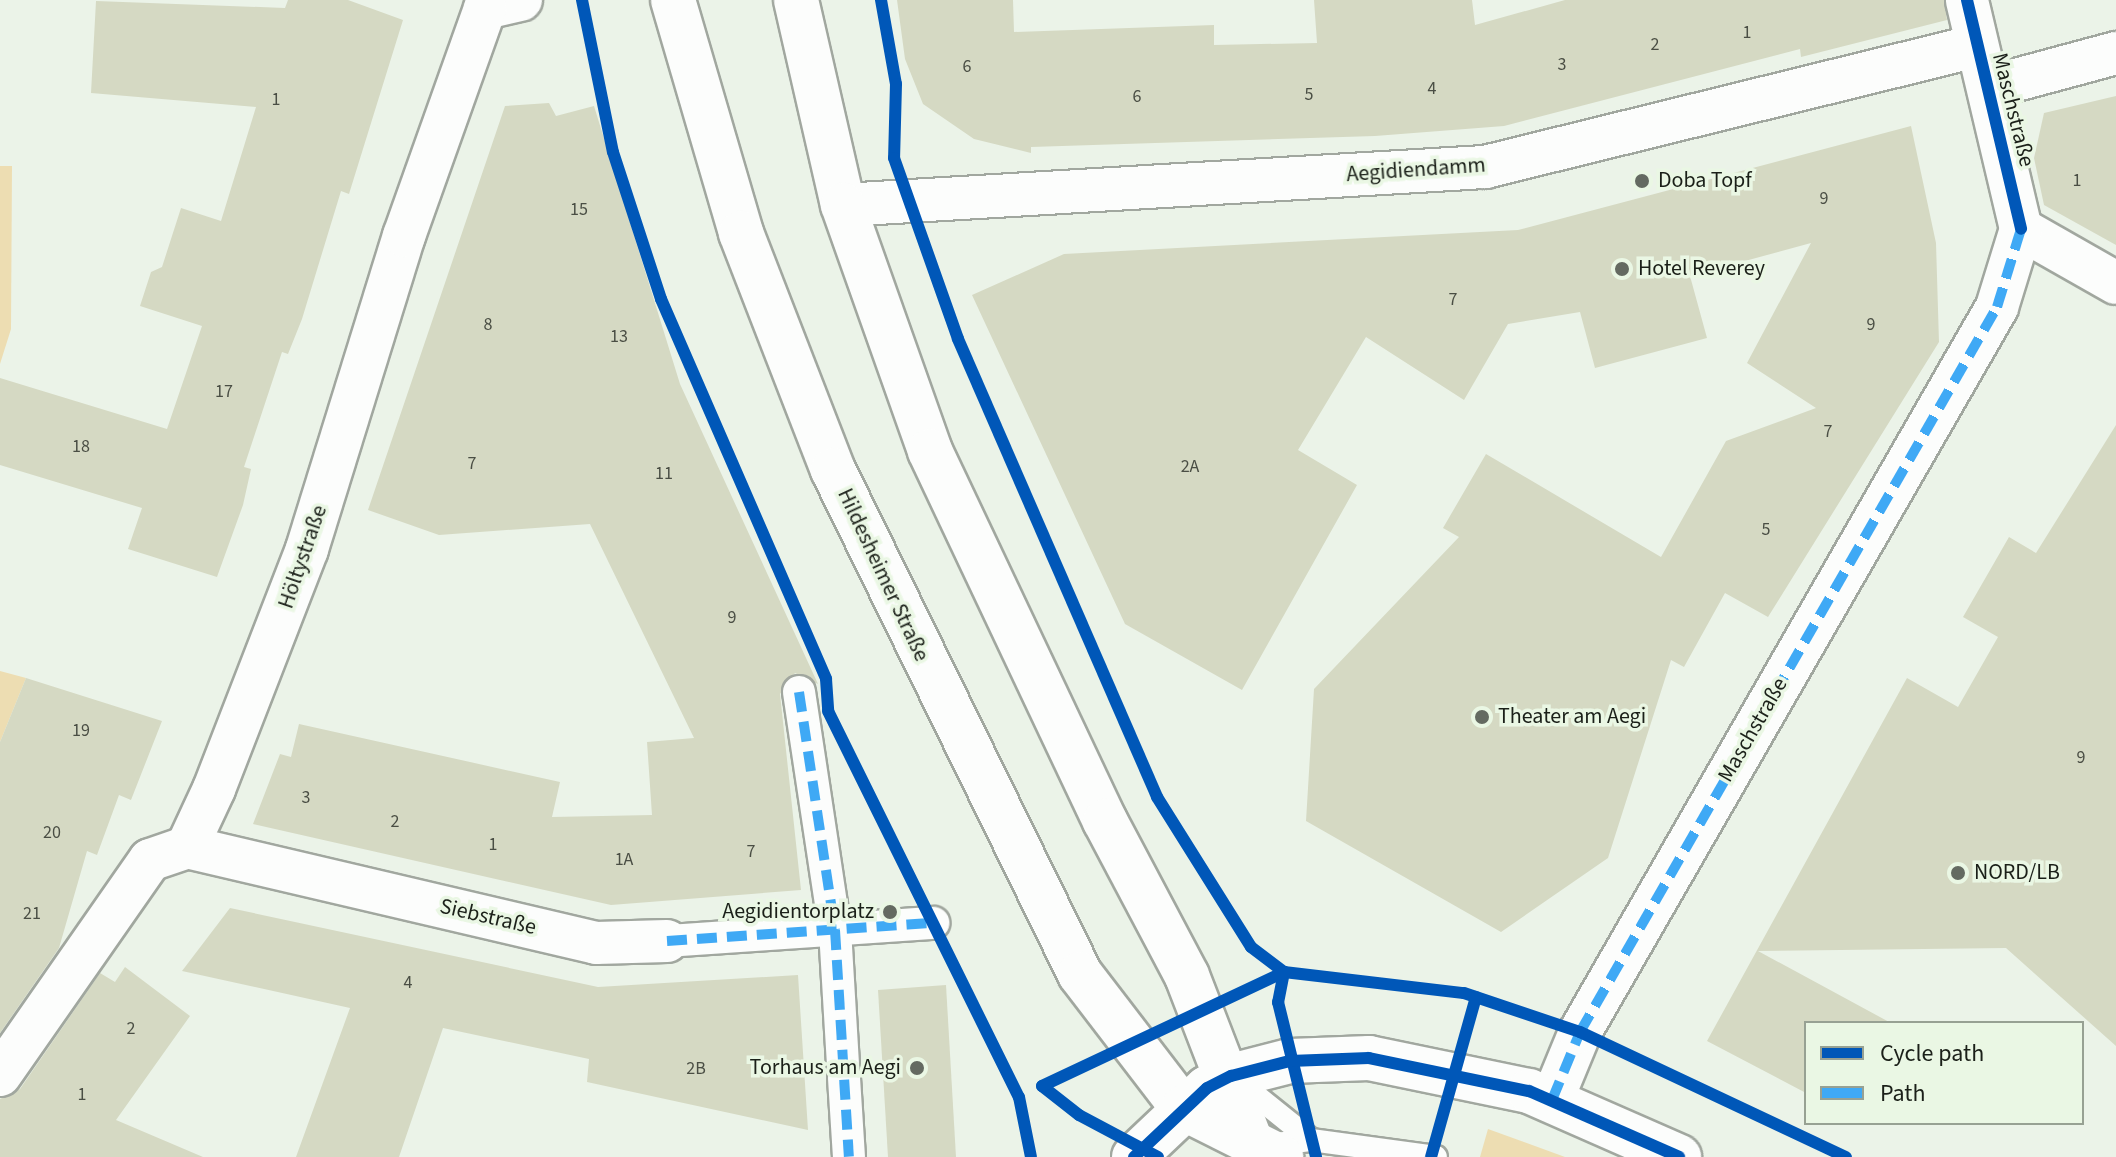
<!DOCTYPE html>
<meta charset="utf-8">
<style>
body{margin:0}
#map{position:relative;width:2116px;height:1157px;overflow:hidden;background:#ebf3e8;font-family:"Source Sans 3",sans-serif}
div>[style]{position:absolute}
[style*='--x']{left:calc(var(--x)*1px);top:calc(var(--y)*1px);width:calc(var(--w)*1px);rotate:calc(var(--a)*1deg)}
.green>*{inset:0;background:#edddb2}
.building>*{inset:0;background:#d5d9c3}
.roads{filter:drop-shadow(2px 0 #a1a79f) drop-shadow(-2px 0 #a1a79f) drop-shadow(0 2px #a1a79f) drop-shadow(0 -2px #a1a79f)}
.service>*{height:22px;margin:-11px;padding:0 11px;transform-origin:11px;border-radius:11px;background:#fcfdfc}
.pedestrian>*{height:32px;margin:-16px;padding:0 16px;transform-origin:16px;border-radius:16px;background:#fcfdfc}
.minor>*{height:42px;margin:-21px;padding:0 21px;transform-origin:21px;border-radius:21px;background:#fcfdfc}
.secondary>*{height:44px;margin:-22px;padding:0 22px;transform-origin:22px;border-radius:22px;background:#fcfdfc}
.quiet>*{height:10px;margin-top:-5px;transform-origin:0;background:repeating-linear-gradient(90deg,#3fa9f5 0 20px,transparent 0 30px)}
.cycleway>*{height:12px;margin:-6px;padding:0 6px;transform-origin:6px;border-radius:6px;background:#0057b8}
.dots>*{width:22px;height:22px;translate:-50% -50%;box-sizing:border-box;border:4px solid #eaf7e4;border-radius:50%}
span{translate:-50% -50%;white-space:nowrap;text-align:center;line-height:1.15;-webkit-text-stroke:7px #eaf7e4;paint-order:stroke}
.number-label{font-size:18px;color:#4a4e44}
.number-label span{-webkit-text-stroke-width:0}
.street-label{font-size:22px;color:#1b2019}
.poi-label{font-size:22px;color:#1b2019}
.left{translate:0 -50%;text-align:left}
.right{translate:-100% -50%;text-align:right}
.legend{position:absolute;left:1804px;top:1021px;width:280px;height:104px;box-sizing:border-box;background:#eaf7e4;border:2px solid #97a193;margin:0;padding:10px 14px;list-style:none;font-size:24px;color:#1b2019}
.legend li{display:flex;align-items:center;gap:16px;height:40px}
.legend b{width:40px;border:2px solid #97a193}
</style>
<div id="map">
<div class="green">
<div style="clip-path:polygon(0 166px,12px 166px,11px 329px,0 364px)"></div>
<div style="clip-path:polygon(0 671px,26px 678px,0 742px)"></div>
<div style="clip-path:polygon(1488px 1129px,1565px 1157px,1480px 1157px)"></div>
</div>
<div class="building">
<div style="clip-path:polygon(288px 0,348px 0,403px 20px,349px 194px,341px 191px,302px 319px,288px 354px,282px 352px,244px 467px,251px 469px,243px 505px,217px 577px,128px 549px,142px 508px,0 465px,0 378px,167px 429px,202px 326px,140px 306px,151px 272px,162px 267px,181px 208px,221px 221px,256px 107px,91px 93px,96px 1px,285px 8px)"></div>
<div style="clip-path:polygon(897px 0,1013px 0,1014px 32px,1214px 25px,1214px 45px,1317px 43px,1314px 0,1472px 0,1475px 25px,1565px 0,1944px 0,1947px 20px,1801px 57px,1800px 49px,1504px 126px,1375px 136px,1031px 147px,1031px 153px,974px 139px,923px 104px,905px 59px)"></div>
<div style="clip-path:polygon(2116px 96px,2116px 245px,2044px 205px,2034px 158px,2044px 113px)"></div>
<div style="clip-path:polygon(549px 103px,556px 116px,594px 106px,680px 384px,818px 684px,795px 673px,780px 694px,801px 890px,611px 905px,253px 824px,280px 754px,291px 757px,299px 724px,560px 782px,552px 817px,652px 815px,647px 742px,694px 738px,590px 524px,439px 535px,368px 510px,505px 106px)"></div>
<div style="clip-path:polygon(1911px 126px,1936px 243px,1939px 342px,1768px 617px,1725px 593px,1684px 667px,1671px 660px,1608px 858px,1501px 932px,1306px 821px,1314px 689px,1459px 537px,1443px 528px,1486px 454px,1661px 557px,1726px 441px,1816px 408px,1747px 363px,1811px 243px,1690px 276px,1707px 338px,1595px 368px,1580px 312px,1508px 324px,1464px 400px,1366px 337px,1298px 450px,1357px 485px,1242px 690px,1125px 624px,972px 295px,1064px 254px,1518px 230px)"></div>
<div style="clip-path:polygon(2116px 425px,2116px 1046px,2006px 948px,1758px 951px,1891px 1023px,1806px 1023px,1806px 1093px,1707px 1041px,1907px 678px,1958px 707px,1998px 637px,1963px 617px,2009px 537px,2036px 553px)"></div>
<div style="clip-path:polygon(26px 678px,162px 721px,131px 800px,119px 795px,97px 855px,87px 851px,59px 948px,0 1033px,0 742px)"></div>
<div style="clip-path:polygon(230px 908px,598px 987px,798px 975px,808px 1130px,587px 1082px,589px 1059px,443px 1028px,399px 1157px,296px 1157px,350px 1008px,182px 971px)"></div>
<div style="clip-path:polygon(125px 967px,190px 1016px,116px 1120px,203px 1157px,0 1157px,0 1099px,20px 1089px,100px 973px,115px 982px)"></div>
<div style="clip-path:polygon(946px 985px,956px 1157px,888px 1157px,878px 990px)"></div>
</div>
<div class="roads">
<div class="service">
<div style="--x:1234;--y:1078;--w:99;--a:38.8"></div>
<div style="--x:1267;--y:1145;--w:44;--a:-6.5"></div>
<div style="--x:1311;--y:1140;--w:126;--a:7.7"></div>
</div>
<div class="pedestrian">
<div style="--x:799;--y:692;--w:241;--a:81.4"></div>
<div style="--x:835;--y:930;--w:133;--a:86.6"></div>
<div style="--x:667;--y:941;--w:267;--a:-3.9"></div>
<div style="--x:844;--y:1078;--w:79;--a:86.4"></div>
</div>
<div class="minor">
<div style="--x:485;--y:8;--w:37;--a:-13"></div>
<div style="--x:1990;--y:87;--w:131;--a:-15.1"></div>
<div style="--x:843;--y:205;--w:643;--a:-3.39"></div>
<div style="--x:1485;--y:167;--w:506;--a:-13.84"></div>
<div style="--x:2021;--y:229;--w:109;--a:29.6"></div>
<div style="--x:187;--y:847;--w:420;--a:13.2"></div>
<div style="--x:596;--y:943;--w:71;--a:-1.6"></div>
<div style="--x:0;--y:1075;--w:262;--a:-55.1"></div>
<div style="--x:150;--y:860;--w:39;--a:-19"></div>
<div style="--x:187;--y:847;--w:64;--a:-65"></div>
<div style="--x:214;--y:789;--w:257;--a:-68.8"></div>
<div style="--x:307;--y:549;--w:328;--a:-72.8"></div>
<div style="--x:404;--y:236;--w:242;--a:-70.4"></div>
<div style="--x:1552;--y:1100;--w:74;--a:-67.6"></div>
<div style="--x:1580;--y:1032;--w:836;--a:-60.09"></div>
<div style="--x:1997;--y:307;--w:82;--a:-72.9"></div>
<div style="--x:2021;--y:229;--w:235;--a:-103.3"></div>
</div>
<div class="secondary">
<div style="--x:673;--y:0;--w:243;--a:73.7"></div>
<div style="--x:741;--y:233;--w:254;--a:68.8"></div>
<div style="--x:833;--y:470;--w:561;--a:63.89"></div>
<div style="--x:1080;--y:974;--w:169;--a:52.5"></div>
<div style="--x:1183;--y:1108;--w:110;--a:26.6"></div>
<div style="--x:796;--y:0;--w:210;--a:77.1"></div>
<div style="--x:843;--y:205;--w:261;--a:70.5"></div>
<div style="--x:930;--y:451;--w:409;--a:64.7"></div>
<div style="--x:1105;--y:821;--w:175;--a:62.1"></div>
<div style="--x:1187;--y:976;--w:194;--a:68.9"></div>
<div style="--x:1134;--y:1157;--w:100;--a:-43.4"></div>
<div style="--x:1207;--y:1088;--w:27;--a:-27"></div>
<div style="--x:1231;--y:1076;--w:61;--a:-14.3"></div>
<div style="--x:1290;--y:1061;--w:79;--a:-2.2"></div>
<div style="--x:1369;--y:1058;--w:163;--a:11.7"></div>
<div style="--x:1529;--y:1091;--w:164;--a:23.7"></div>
</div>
</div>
<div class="quiet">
<div style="--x:799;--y:692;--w:241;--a:81.4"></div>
<div style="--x:835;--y:930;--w:227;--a:86.5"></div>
<div style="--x:667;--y:941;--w:267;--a:-3.9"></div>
<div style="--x:1552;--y:1100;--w:74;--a:-67.6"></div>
<div style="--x:1580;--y:1032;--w:836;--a:-60.09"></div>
<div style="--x:1997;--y:307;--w:82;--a:-72.9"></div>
</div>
<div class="cycleway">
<div style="--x:582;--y:0;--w:155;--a:78.5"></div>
<div style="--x:613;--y:152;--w:155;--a:71.9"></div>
<div style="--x:661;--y:299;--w:414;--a:66.5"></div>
<div style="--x:826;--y:679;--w:32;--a:86"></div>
<div style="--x:828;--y:711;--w:431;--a:63.7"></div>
<div style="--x:1019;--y:1097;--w:61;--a:78.7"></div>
<div style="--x:881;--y:0;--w:85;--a:79.9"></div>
<div style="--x:896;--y:84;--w:74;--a:91.5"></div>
<div style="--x:894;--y:158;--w:192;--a:70.5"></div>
<div style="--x:958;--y:339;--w:499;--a:66.5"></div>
<div style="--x:1157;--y:797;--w:177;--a:57.9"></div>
<div style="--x:1251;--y:947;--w:41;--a:37.1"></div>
<div style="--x:1284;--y:972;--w:181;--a:6.7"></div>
<div style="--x:1464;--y:993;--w:122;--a:18.6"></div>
<div style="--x:1580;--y:1032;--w:294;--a:25.2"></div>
<div style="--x:1967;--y:0;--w:235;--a:76.7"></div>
<div style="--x:1284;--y:972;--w:31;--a:101"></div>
<div style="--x:1278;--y:1002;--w:160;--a:76.2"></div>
<div style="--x:1134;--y:1157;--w:100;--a:-43.4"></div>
<div style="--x:1207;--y:1088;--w:27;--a:-27"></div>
<div style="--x:1231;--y:1076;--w:61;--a:-14.3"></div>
<div style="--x:1290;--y:1061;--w:79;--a:-2.2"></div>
<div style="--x:1369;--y:1058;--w:163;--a:11.7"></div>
<div style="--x:1529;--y:1091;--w:164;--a:23.7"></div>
<div style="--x:1158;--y:1157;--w:89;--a:-152"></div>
<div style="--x:1079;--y:1115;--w:47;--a:-141.9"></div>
<div style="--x:1042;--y:1086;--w:268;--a:-25.2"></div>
<div style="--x:1431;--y:1157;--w:166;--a:-74.3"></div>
</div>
<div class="dots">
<div style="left:1642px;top:181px;background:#646a61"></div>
<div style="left:1622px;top:269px;background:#646a61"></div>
<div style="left:1482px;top:717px;background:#646a61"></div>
<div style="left:1958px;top:873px;background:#646a61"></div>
<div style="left:890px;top:912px;background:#646a61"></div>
<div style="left:917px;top:1068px;background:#646a61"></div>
</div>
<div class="number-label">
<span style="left:1747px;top:33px">1</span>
<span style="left:1655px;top:45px">2</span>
<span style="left:1562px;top:65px">3</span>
<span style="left:967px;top:67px">6</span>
<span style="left:1432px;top:89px">4</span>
<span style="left:1309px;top:95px">5</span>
<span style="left:1137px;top:97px">6</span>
<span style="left:276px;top:100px">1</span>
<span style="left:2077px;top:181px">1</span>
<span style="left:1824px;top:199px">9</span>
<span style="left:579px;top:210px">15</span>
<span style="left:1453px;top:300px">7</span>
<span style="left:488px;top:325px">8</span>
<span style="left:1871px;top:325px">9</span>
<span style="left:619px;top:337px">13</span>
<span style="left:224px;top:392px">17</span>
<span style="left:1828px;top:432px">7</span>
<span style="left:81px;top:447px">18</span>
<span style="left:472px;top:464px">7</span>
<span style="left:1190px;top:467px">2A</span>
<span style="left:664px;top:474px">11</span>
<span style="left:1766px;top:530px">5</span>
<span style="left:732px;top:618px">9</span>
<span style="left:81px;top:731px">19</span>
<span style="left:2081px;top:758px">9</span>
<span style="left:306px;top:798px">3</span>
<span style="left:395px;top:822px">2</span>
<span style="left:52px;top:833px">20</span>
<span style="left:493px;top:845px">1</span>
<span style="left:751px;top:852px">7</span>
<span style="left:624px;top:860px">1A</span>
<span style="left:32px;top:914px">21</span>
<span style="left:408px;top:983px">4</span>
<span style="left:131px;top:1029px">2</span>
<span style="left:696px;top:1069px">2B</span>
<span style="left:82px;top:1095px">1</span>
</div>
<div class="street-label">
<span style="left:2013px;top:110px;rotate:76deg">Maschstraße</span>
<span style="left:1416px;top:170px;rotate:-4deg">Aegidiendamm</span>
<span style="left:303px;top:557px;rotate:-71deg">Höltystraße</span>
<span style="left:883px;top:575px;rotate:65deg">Hildesheimer Straße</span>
<span style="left:1753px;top:730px;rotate:-60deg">Maschstraße</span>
<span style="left:488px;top:917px;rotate:13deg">Siebstraße</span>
</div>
<div class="poi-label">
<span class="left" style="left:1658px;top:181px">Doba Topf</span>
<span class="left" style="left:1638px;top:269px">Hotel Reverey</span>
<span class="left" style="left:1498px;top:717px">Theater am Aegi</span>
<span class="left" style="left:1974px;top:873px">NORD/LB</span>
<span class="right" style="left:874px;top:912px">Aegidientorplatz</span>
<span class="right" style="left:901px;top:1068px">Torhaus am Aegi</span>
</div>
<ul class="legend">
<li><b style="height:10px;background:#0057b8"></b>Cycle path</li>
<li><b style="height:10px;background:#3fa9f5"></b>Path</li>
</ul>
</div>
